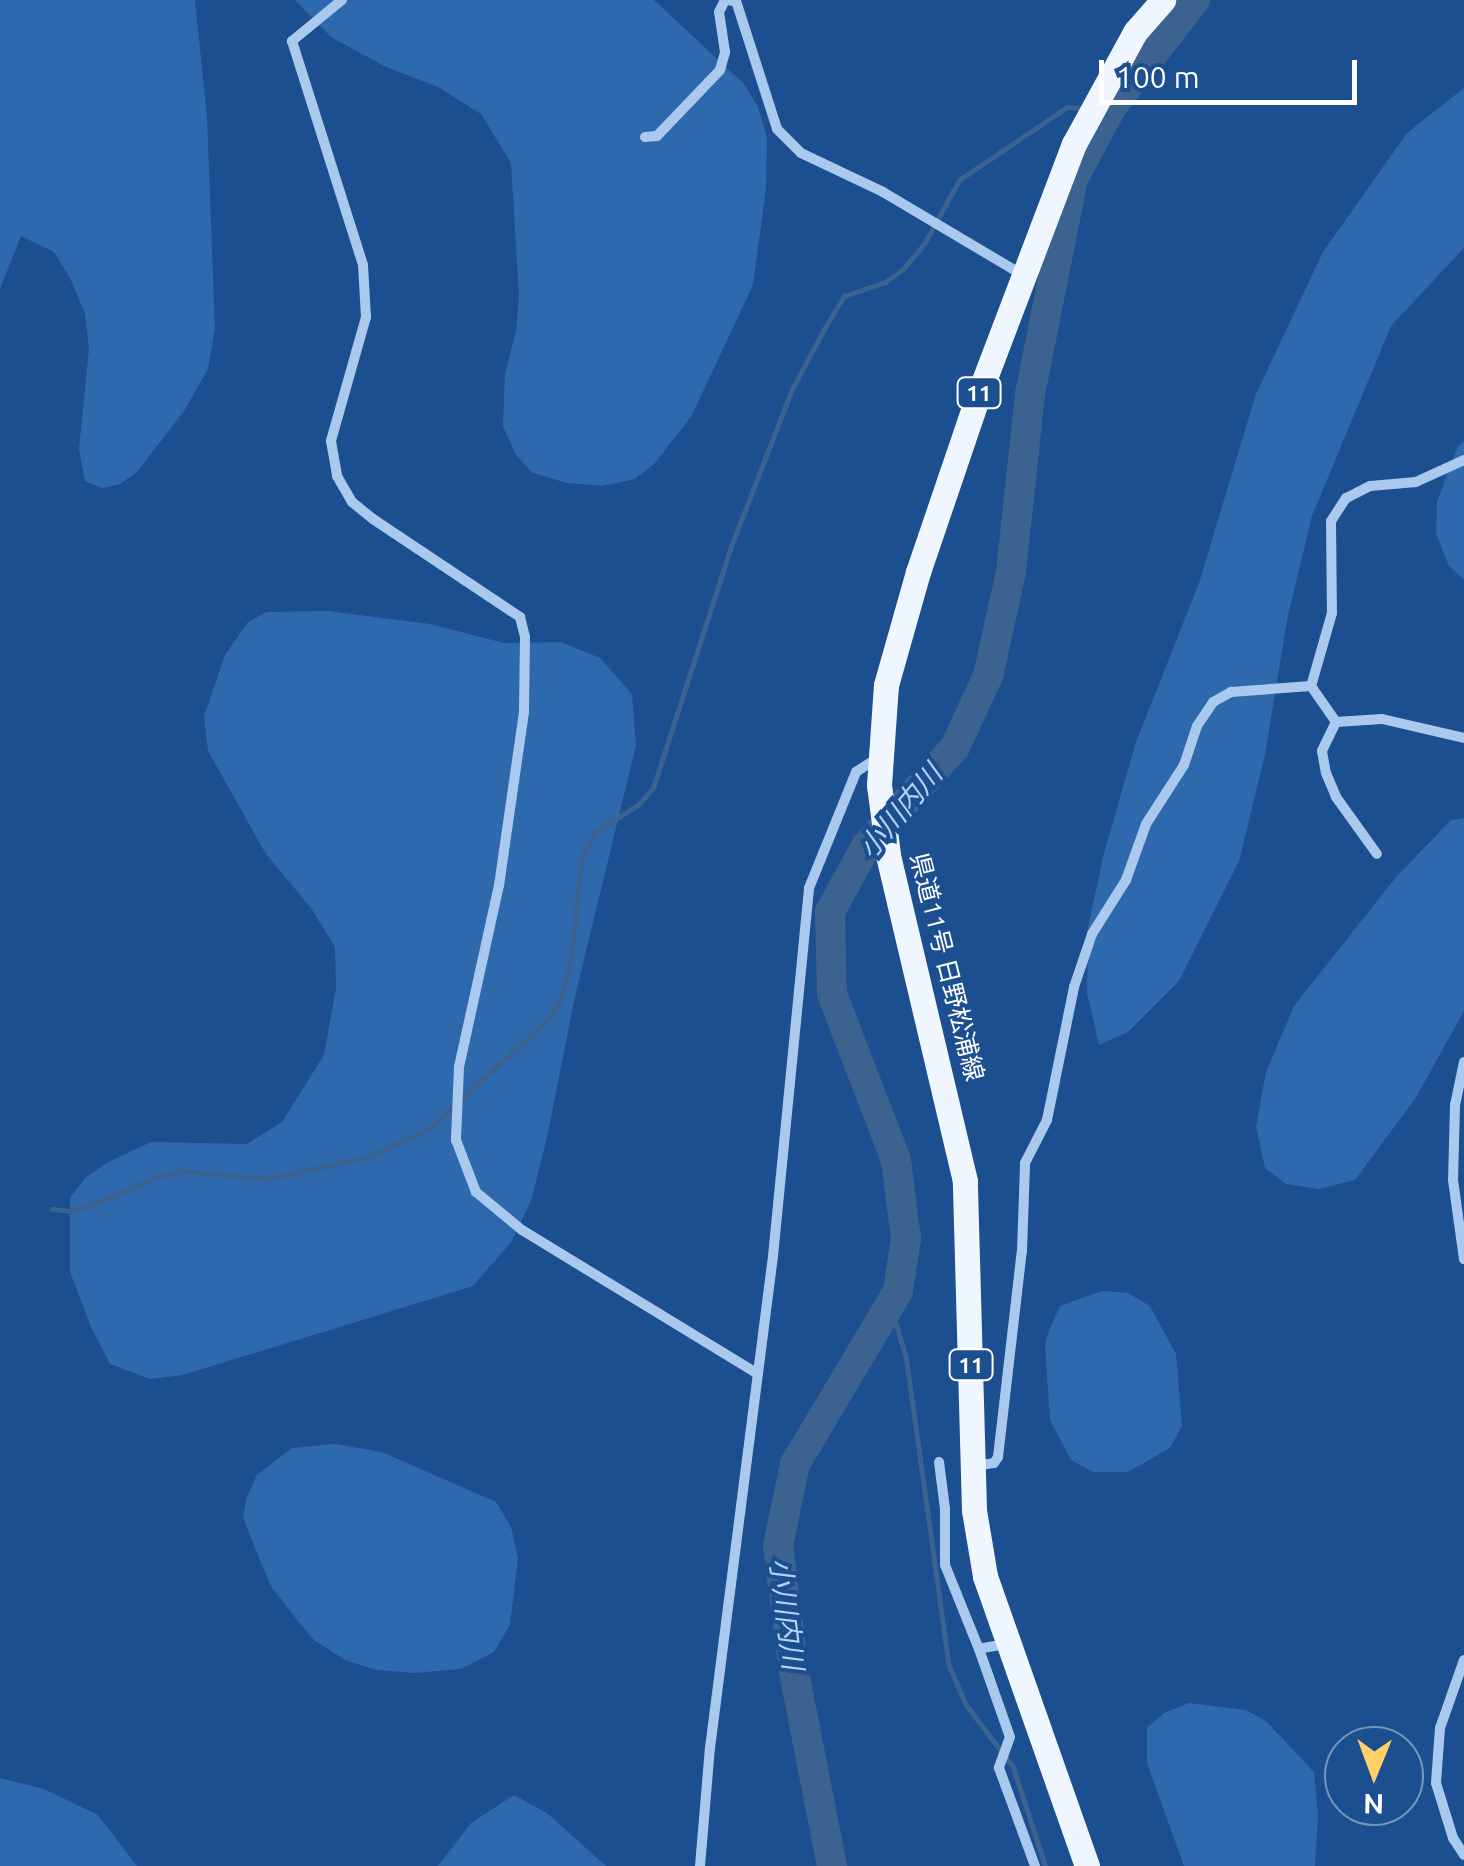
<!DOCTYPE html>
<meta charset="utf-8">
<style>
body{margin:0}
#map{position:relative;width:1464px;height:1866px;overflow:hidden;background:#1b4f8f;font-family:Ubuntu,"Noto Sans JP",sans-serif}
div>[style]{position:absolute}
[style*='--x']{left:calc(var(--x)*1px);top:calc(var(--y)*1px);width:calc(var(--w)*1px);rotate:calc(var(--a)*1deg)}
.green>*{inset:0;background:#2e69ad}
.stream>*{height:5px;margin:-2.5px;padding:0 2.5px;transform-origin:2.5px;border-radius:2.5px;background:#3c6290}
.river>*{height:30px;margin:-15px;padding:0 15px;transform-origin:15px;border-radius:15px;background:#3c6290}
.minor>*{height:10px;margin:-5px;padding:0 5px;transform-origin:5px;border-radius:5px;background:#a9c9ee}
.primary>*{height:25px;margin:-12.5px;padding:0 12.5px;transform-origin:12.5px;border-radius:12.5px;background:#f0f6ff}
span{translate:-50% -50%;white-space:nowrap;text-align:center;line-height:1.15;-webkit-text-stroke:8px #1b4f8f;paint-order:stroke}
.shield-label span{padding:2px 8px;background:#1b4f8f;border:2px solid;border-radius:8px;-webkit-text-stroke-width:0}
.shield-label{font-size:22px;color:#fff;font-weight:700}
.street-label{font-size:25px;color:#fff}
.water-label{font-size:28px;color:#b5d3f5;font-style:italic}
.north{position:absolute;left:1324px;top:1726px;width:100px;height:100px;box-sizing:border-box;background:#1b4f8f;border:2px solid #7695bc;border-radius:50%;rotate:181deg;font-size:28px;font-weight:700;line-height:40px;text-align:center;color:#fff}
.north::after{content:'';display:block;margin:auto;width:35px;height:45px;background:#ffd166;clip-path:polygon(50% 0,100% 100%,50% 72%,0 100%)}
.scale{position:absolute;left:1099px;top:60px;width:258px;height:45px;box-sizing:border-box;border:5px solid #fff;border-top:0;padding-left:12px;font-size:30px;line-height:35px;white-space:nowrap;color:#fff;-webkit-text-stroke:8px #1b4f8f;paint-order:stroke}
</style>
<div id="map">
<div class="green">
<div style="clip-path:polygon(0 0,195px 0,207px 117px,215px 329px,208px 369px,184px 411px,137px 472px,120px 484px,102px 488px,85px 481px,79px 449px,89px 349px,85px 314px,70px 278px,54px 252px,21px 236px,0 289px)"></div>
<div style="clip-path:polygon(295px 0,654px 0,744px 84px,758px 107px,767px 138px,766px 189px,753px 285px,691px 417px,654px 464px,635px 479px,602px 486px,567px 483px,533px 473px,516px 455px,503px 426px,505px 373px,516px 331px,519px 296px,511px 163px,481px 114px,438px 87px,384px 66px,331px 37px)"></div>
<div style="clip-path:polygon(1464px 88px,1464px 248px,1391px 326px,1312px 516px,1287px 620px,1265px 755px,1239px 861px,1179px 981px,1128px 1032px,1099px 1045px,1087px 993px,1088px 927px,1104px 853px,1136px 742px,1199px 583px,1256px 394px,1323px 252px,1407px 133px)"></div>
<div style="clip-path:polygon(1464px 441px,1464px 580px,1449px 566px,1436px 534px,1437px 502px,1457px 448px)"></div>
<div style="clip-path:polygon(328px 611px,430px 624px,504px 643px,561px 642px,600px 658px,632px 694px,636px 745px,574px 1001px,548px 1133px,531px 1201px,512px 1241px,473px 1286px,183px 1375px,150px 1379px,110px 1364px,91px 1327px,70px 1272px,70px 1198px,85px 1178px,108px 1162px,151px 1142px,247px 1144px,282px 1122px,324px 1055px,336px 988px,335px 947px,311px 908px,266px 854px,208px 751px,204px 716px,225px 655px,248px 622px,267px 612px)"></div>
<div style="clip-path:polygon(1464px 818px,1464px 1011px,1415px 1099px,1355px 1180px,1319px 1189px,1286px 1184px,1265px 1168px,1256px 1127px,1266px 1072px,1294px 1006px,1396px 877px,1451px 820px)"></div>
<div style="clip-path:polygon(1102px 1291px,1128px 1293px,1150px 1306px,1176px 1354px,1182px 1426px,1170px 1448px,1128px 1472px,1093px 1472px,1071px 1460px,1050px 1420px,1045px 1344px,1050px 1328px,1060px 1306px)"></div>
<div style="clip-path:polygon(335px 1444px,382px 1452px,496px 1502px,511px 1527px,518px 1558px,510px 1625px,494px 1652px,461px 1669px,414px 1673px,376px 1670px,345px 1660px,314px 1640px,297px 1620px,271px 1586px,256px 1551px,243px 1517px,247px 1497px,257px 1475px,292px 1448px)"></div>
<div style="clip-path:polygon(1189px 1703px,1246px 1710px,1266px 1721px,1314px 1772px,1318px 1815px,1315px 1866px,1184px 1866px,1147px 1763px,1147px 1728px,1164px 1713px)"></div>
<div style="clip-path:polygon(0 1778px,44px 1789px,98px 1815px,137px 1866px,0 1866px)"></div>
<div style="clip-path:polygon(514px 1795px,548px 1814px,606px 1866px,438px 1866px,471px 1823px)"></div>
</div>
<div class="stream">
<div style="--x:52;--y:1209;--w:18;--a:6"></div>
<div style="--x:70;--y:1211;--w:28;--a:-17"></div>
<div style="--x:97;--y:1203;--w:64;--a:-23.8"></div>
<div style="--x:156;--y:1177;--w:28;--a:-13"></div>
<div style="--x:183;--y:1171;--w:85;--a:5.4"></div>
<div style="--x:268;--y:1179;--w:106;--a:-12.6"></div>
<div style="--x:371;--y:1156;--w:65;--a:-25.4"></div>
<div style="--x:430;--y:1128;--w:161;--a:-42.7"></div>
<div style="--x:548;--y:1019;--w:22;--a:-56"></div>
<div style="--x:560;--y:1001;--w:36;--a:-74"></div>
<div style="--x:570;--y:966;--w:111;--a:-83.8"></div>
<div style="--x:582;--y:856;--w:30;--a:-60"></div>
<div style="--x:597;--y:830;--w:48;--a:-31.4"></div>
<div style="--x:638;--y:805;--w:23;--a:-49"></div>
<div style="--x:653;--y:788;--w:260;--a:-72.1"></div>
<div style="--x:733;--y:541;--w:163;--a:-68.8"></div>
<div style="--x:792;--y:389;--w:68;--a:-61.9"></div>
<div style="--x:824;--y:329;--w:39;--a:-59"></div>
<div style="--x:844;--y:296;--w:43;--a:-18.9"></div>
<div style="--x:885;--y:282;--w:22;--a:-36"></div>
<div style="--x:903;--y:269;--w:33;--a:-50"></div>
<div style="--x:924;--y:244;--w:73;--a:-61.3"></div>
<div style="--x:959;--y:180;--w:130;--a:-34.1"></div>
<div style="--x:1067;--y:107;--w:15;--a:4"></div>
<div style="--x:890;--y:1304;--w:56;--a:73.5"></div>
<div style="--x:906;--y:1358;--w:311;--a:82.1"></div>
<div style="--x:949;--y:1666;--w:43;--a:66.4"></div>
<div style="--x:966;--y:1705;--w:78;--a:52.8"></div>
<div style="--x:1013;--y:1767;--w:104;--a:72.1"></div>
</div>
<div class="river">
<div style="--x:832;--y:1866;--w:198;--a:-101.1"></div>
<div style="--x:794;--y:1672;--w:127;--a:-97.2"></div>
<div style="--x:778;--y:1546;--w:84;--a:-78.3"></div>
<div style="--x:795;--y:1464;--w:201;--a:-59.2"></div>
<div style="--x:898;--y:1291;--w:53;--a:-81.3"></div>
<div style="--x:906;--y:1239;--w:80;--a:-97.2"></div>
<div style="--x:896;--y:1160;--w:178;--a:-111.1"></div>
<div style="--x:832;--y:994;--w:82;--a:-91.4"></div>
<div style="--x:830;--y:912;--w:75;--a:-61.4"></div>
<div style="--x:866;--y:846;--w:133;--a:-48"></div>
<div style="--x:955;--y:747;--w:78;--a:-65.1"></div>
<div style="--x:988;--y:676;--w:107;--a:-77.5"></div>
<div style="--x:1011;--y:572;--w:179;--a:-83.9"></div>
<div style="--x:1030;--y:394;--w:219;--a:-78.7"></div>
<div style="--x:1073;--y:179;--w:81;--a:-61.8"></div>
<div style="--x:1111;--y:108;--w:137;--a:-52.1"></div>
</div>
<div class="minor">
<div style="--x:342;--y:0;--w:65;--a:140.6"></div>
<div style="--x:292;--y:41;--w:235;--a:72.4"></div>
<div style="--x:363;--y:265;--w:52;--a:86.7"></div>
<div style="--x:366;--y:317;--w:129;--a:105.8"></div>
<div style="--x:331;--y:441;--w:36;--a:80"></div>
<div style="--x:337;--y:476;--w:30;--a:60"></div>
<div style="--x:352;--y:502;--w:27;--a:39"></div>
<div style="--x:373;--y:519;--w:177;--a:33.7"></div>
<div style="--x:520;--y:617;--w:21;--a:76"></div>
<div style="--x:525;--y:637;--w:75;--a:90.8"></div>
<div style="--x:524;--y:712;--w:175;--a:98.2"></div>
<div style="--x:499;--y:885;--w:186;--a:102.4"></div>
<div style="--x:459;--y:1067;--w:73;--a:92.4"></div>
<div style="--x:456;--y:1140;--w:56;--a:69"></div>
<div style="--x:476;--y:1192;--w:60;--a:39.6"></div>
<div style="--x:522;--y:1230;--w:276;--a:31.4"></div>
<div style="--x:645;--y:137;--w:12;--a:-5"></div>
<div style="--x:657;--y:136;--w:91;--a:-46.3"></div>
<div style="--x:720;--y:70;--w:19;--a:-74"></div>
<div style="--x:725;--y:52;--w:40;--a:-98.5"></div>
<div style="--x:719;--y:12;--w:13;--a:-63"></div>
<div style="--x:725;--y:0;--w:11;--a:5"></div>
<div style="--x:736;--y:1;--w:134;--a:72.2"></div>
<div style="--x:777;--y:129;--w:34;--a:45"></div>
<div style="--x:801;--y:153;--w:91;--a:25.4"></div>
<div style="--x:883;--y:192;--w:163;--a:30.7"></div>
<div style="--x:1464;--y:460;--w:53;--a:155.4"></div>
<div style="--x:1416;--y:482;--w:46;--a:175"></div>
<div style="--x:1370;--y:486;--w:27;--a:153"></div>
<div style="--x:1346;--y:498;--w:27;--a:123"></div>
<div style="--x:1331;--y:521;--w:92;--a:89.4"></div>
<div style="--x:1332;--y:613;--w:76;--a:106"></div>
<div style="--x:1311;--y:686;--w:44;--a:55.2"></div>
<div style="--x:1336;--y:722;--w:46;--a:-3.7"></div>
<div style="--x:1382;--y:719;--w:84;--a:13"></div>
<div style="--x:1336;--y:722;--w:32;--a:116"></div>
<div style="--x:1322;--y:751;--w:22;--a:80"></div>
<div style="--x:1326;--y:773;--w:26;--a:67"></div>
<div style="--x:1336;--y:797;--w:70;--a:54.3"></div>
<div style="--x:1464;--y:1062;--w:44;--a:101.8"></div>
<div style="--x:1455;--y:1105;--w:75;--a:91.5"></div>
<div style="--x:1453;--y:1180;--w:80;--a:82.1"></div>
<div style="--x:939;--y:1462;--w:47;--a:82.7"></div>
<div style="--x:945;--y:1509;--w:56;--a:90"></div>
<div style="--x:945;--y:1565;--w:91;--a:68"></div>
<div style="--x:973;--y:1466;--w:21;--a:-8"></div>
<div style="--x:994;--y:1463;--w:7;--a:-56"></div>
<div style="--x:998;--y:1457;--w:207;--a:-83.4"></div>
<div style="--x:1022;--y:1251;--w:88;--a:-88"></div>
<div style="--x:1025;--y:1163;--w:48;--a:-62.9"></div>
<div style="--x:1047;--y:1120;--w:136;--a:-78.5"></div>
<div style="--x:1074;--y:987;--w:56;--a:-71.2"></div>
<div style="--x:1092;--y:934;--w:64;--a:-57.8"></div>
<div style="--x:1126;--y:880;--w:59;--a:-70.3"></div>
<div style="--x:1146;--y:824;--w:70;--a:-57.2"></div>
<div style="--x:1184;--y:765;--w:41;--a:-71.6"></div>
<div style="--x:1197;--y:726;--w:29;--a:-56"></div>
<div style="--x:1213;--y:702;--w:21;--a:-29"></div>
<div style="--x:1231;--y:692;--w:80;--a:-4.3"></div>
<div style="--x:1006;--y:1644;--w:27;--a:170"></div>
<div style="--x:979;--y:1649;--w:93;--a:70.6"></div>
<div style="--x:1010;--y:1737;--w:33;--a:110"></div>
<div style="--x:999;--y:1768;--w:104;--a:69.8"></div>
<div style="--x:1464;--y:1660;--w:72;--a:109.4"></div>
<div style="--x:1440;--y:1728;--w:55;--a:94.2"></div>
<div style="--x:1436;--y:1783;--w:58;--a:72.8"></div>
<div style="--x:1453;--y:1838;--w:20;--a:57"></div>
<div style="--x:700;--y:1866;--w:118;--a:-85.2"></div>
<div style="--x:710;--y:1748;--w:496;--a:-82.7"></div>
<div style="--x:773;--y:1256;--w:370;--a:-84.4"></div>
<div style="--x:809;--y:888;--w:125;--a:-67.9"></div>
<div style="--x:856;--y:772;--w:27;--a:-33"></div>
</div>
<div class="primary">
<div style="--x:1087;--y:1866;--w:307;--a:-109.4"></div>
<div style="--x:985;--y:1576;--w:67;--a:-99.5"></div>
<div style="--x:974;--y:1510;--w:329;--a:-91.6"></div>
<div style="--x:965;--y:1181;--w:336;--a:-103.3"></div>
<div style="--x:888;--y:854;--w:70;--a:-97.4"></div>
<div style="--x:879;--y:785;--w:100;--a:-86"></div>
<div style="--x:886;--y:685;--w:117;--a:-74.2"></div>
<div style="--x:918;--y:572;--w:183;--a:-71.2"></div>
<div style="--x:977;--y:399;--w:273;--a:-69.2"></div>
<div style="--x:1074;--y:144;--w:128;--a:-61.4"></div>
<div style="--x:1135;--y:32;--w:43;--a:-48.8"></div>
</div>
<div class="shield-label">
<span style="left:979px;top:393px">11</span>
<span style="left:971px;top:1365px">11</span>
</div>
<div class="street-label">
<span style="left:947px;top:967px;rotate:76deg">県道11号 日野松浦線</span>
</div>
<div class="water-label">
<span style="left:900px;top:811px;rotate:-50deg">小川内川</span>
<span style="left:787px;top:1614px;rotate:83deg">小川内川</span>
</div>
<div class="north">N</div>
<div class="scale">100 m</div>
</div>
